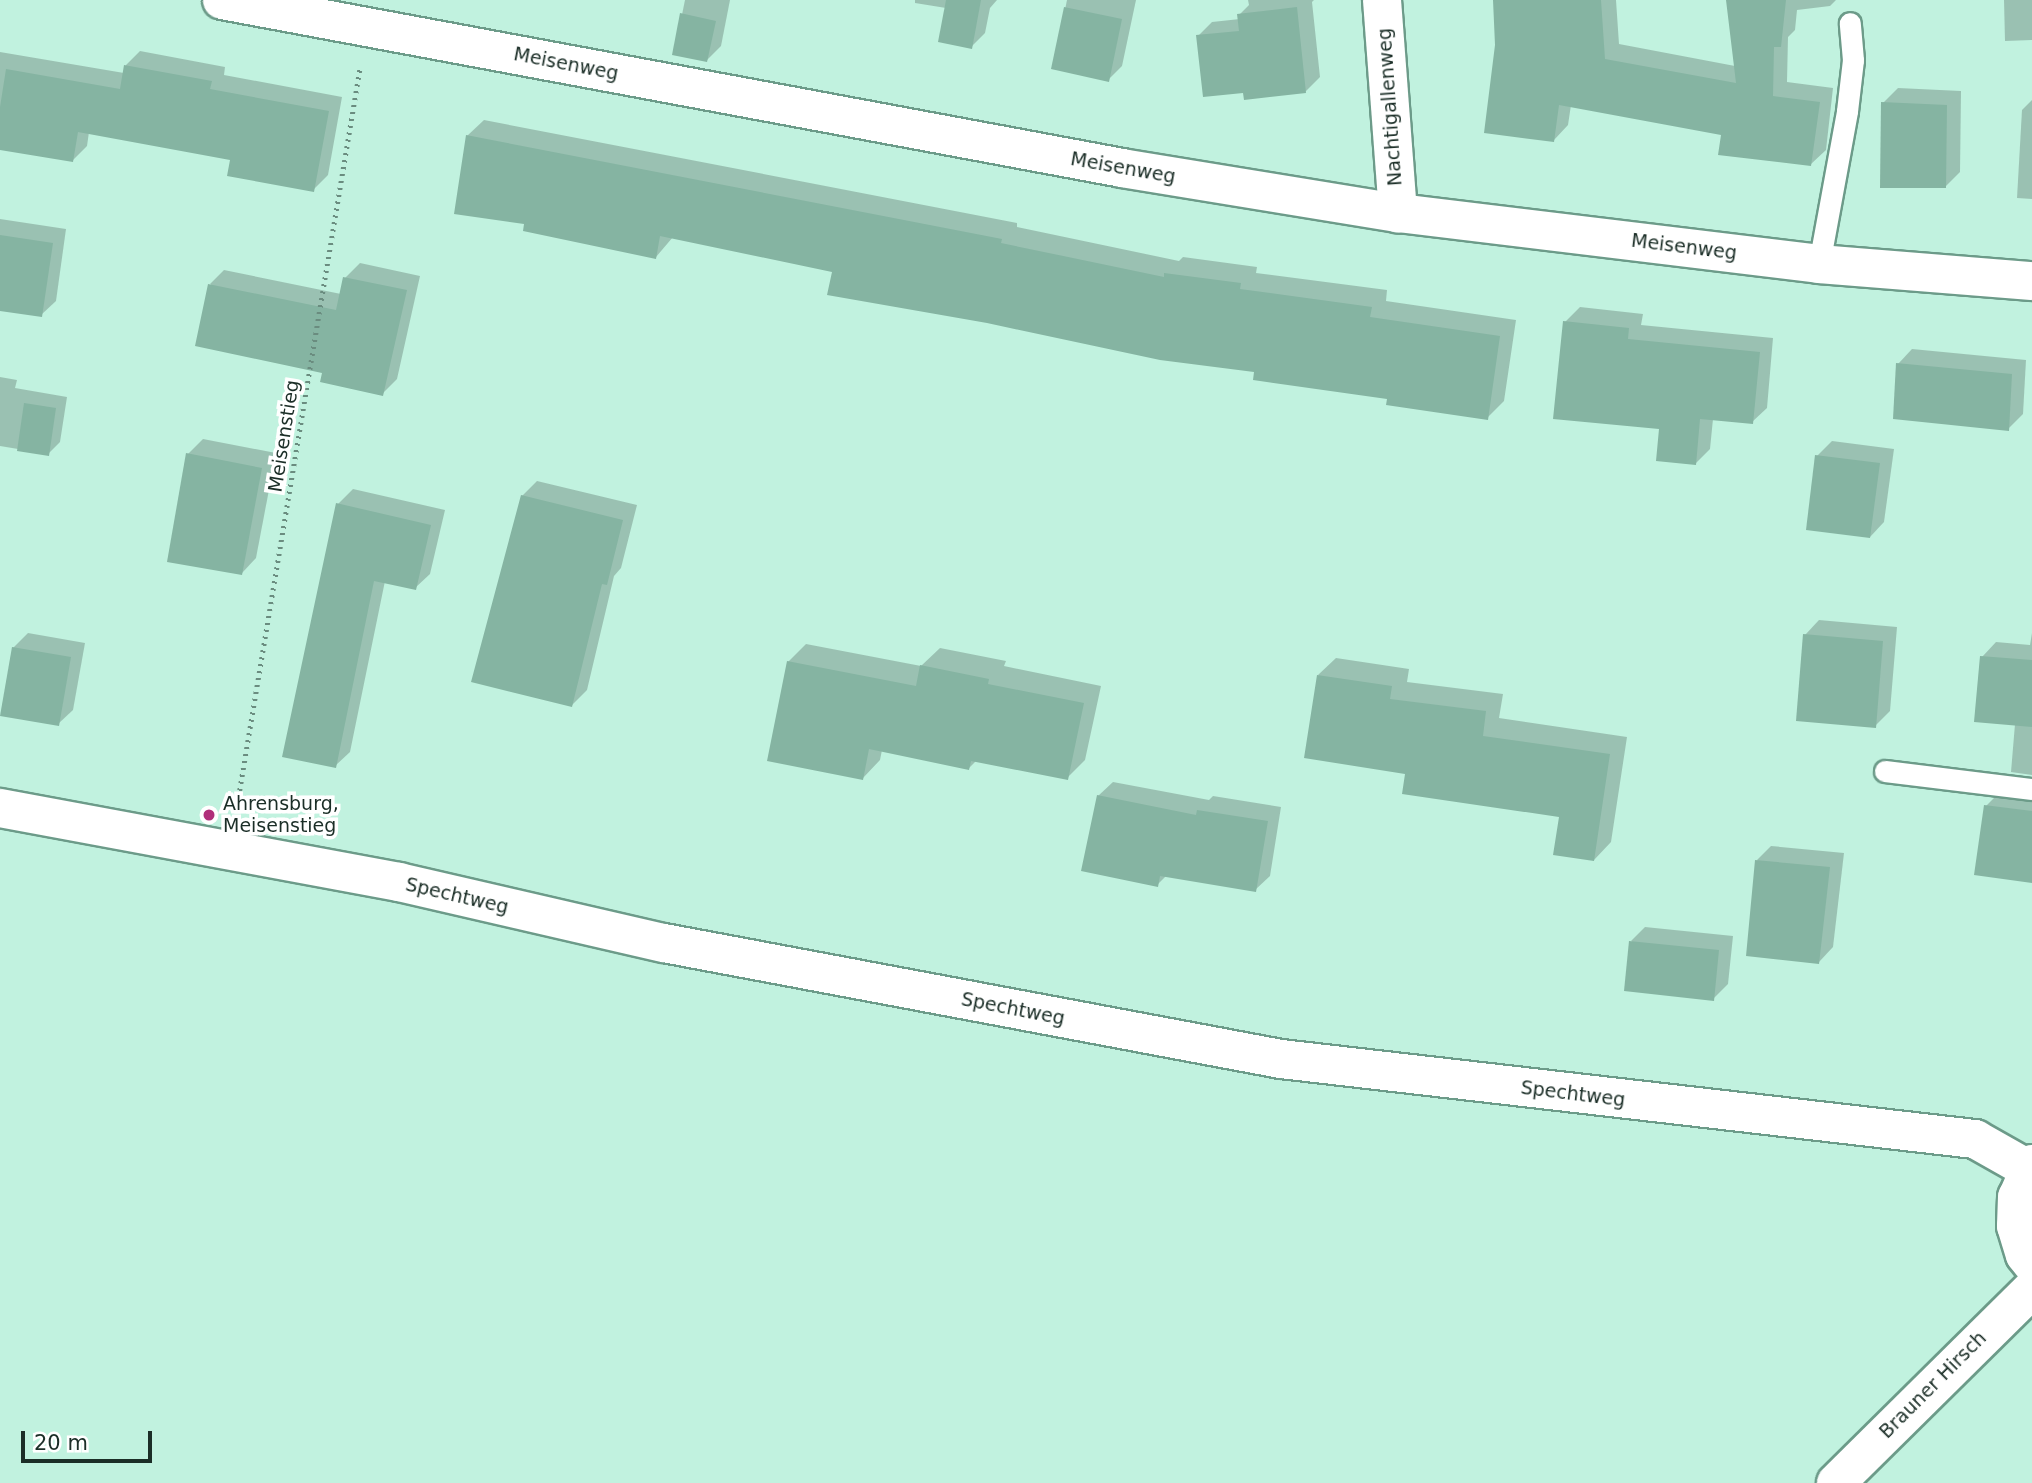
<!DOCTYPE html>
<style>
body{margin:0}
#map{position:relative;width:2032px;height:1483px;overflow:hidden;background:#c1f2df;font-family:"DejaVu Sans",sans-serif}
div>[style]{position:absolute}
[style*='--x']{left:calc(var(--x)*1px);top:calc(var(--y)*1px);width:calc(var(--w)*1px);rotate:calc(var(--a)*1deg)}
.shadow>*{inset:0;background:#0003}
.building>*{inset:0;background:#85b4a2}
.path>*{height:4.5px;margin-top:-2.25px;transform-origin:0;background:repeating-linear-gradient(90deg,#6a8c7f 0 2px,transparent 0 7px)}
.roads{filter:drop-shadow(2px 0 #6c9b89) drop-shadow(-2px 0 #6c9b89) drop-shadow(0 2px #6c9b89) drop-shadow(0 -2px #6c9b89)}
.lane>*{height:21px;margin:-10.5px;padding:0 10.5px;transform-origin:10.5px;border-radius:10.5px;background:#fff}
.street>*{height:38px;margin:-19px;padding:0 19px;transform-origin:19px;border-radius:19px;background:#fff}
.secondary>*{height:38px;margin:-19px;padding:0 19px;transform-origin:19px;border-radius:19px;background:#fff}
.dots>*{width:19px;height:19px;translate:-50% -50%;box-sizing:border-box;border:4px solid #fff;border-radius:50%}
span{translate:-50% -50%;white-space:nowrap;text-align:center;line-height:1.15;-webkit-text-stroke:7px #fff;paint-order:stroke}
.street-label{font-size:19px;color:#1b2e27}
.poi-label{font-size:19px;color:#1b2e27}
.left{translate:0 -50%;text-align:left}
.scale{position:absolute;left:21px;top:1431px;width:131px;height:32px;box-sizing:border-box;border:4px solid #1b2e27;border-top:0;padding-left:9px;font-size:21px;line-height:24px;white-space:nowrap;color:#1b2e27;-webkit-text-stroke:5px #fff;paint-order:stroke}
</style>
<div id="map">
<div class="shadow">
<div style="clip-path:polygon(685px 0,730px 0,721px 46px,707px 60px,674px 54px)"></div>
<div style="clip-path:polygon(915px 0,997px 0,990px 8px,985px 33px,971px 47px,946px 8px,915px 3px)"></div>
<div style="clip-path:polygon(1067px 0,1136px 0,1122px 66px,1108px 80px,1053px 68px)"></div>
<div style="clip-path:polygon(1248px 0,1314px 0,1312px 2px,1320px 77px,1305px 92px,1245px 91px,1198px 36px,1212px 22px,1240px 19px,1239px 15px,1249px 5px)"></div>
<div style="clip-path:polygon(1495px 0,1616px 0,1619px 44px,1735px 66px,1727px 0,1836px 0,1830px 6px,1797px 10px,1795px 30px,1788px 37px,1787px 82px,1833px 88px,1826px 150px,1811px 164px,1723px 134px,1571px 105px,1568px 125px,1554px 140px,1497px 45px)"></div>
<div style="clip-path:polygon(2004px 0,2032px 0,2032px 40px,2005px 41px)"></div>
<div style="clip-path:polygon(140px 51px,225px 67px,224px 75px,342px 97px,328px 175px,313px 190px,232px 159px,89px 132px,87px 146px,72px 161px,0 149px,0 52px,124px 73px,126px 65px)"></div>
<div style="clip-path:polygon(1898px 88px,1961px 91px,1960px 172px,1945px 187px,1883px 103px)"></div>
<div style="clip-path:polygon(2032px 100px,2032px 199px,2017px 198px,2022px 110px)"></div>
<div style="clip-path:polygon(484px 120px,1017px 223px,1017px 227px,1179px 261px,1183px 257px,1257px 267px,1256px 273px,1387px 290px,1386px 301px,1516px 320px,1504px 401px,1487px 418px,1256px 370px,834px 270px,673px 237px,656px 257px,526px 223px,467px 136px)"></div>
<div style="clip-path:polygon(0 219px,66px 229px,56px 301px,41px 315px,0 309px)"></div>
<div style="clip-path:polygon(360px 263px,420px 276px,397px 379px,382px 394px,324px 371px,210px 284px,224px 270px,341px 294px,345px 278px)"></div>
<div style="clip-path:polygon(1580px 307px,1643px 314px,1641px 325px,1773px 338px,1767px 408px,1752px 422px,1713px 419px,1710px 449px,1695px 464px,1565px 322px)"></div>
<div style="clip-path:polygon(1912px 349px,2026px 360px,2023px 414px,2008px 429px,1898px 364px)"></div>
<div style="clip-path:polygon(0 377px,17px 380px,15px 388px,67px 397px,60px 442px,48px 454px,0 446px)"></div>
<div style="clip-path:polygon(203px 439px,276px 453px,256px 558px,242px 573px,188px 454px)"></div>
<div style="clip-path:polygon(1832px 441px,1894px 449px,1884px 522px,1870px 537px,1817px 456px)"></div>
<div style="clip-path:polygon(537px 481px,637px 505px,621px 568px,614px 576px,587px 690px,572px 705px,473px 681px,522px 496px)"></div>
<div style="clip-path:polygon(353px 489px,445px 510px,430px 574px,415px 588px,385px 581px,350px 752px,335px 766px,338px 504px)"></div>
<div style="clip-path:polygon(1819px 620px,1897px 627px,1890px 711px,1875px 726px,1805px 635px)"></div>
<div style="clip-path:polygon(28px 633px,85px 643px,73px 710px,58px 724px,13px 648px)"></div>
<div style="clip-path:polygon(2032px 633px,2032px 775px,2011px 772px,2015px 724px,1982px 657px,1996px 642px,2030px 645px)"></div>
<div style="clip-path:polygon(806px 644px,921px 666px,940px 648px,1006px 661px,1004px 666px,1101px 686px,1085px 760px,1067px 778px,977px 760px,969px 768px,882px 750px,880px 760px,863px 778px,788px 662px)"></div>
<div style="clip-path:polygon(1336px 658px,1409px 669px,1407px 682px,1503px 694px,1499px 718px,1627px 737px,1611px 842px,1594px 860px,1561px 816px,1407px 772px,1318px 675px)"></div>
<div style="clip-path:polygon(1113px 782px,1209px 800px,1213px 796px,1281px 807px,1270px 876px,1255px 890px,1167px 875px,1157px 885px,1098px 796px)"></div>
<div style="clip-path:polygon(2032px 786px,2032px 882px,1986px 806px,2001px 791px)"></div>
<div style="clip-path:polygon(1771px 846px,1844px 853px,1833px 947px,1819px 962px,1757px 860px)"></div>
<div style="clip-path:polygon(1645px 927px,1733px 936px,1728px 984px,1713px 999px,1631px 941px)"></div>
</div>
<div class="building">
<div style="clip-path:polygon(946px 0,981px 0,972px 49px,938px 42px)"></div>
<div style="clip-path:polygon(1493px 0,1601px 0,1605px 59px,1736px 83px,1726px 0,1786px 0,1781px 47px,1774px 47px,1773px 96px,1820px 102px,1811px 166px,1718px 155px,1721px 135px,1559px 105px,1554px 142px,1484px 133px,1495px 45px)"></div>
<div style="clip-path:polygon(1064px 7px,1122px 19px,1109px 82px,1051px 69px)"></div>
<div style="clip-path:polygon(1297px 7px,1306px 93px,1244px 100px,1243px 93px,1203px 97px,1196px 35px,1239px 31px,1237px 14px)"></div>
<div style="clip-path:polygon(680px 13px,716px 21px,707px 62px,672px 55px)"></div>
<div style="clip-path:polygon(124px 65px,212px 81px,210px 89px,329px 111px,314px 192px,227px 176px,230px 160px,78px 132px,73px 162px,0 150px,0 107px,6px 69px,120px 89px)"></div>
<div style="clip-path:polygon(1881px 102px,1947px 105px,1946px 188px,1880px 188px)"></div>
<div style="clip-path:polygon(466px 135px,1002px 239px,1001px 243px,1164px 277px,1164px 273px,1241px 283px,1240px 289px,1372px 307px,1370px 317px,1500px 336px,1488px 420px,1386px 405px,1387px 399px,1253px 380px,1254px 372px,1160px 360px,987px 323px,827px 295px,832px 272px,660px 236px,656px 259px,523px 231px,524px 224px,454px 214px)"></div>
<div style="clip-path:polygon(0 235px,53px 243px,42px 317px,0 311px)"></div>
<div style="clip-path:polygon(343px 277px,407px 290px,383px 396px,320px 382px,322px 373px,195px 346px,208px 284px,336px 310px)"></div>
<div style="clip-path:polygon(1563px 321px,1629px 328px,1628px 339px,1760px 352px,1753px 424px,1700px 419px,1696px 465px,1656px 461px,1659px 429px,1553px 419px)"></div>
<div style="clip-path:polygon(1896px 363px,2012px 374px,2009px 431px,1893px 419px)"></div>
<div style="clip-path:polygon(24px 403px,56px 408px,49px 456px,17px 451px)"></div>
<div style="clip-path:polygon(186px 453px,262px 468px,242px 575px,167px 562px)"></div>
<div style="clip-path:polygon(1815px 455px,1880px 463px,1870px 538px,1806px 530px)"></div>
<div style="clip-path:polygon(521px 495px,623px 520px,607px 585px,602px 584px,572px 707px,471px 682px)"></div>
<div style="clip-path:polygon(336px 503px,431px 525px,416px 590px,374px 581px,336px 768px,282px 757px)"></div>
<div style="clip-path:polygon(1803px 634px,1883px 641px,1876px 728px,1796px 721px)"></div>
<div style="clip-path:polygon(12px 647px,71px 657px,59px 726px,0 716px)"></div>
<div style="clip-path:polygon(1980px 656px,2032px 660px,2032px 727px,1974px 722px)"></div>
<div style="clip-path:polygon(787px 661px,916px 686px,920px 665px,989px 679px,988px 684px,1084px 703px,1068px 780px,971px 761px,969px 770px,869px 749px,863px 780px,767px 761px)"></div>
<div style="clip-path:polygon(1317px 675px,1392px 686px,1390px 699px,1486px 711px,1483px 736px,1610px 754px,1594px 861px,1553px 855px,1559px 817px,1402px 794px,1405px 774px,1304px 758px)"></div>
<div style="clip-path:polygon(1097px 795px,1196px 815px,1197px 810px,1268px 821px,1256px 892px,1160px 876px,1158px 887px,1081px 871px)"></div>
<div style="clip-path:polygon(1984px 805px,2032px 811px,2032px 883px,1974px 875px)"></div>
<div style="clip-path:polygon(1755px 860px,1830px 867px,1819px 964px,1746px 956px)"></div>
<div style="clip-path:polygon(1629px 941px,1719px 950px,1714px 1001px,1624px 991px)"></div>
</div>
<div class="path">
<div style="--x:236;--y:811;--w:754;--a:-80.54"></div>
</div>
<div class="roads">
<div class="lane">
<div style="--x:1819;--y:264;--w:156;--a:-79.6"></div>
<div style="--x:1847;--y:111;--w:51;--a:-83.3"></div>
<div style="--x:1853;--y:60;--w:37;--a:-95"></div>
<div style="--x:1885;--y:771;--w:148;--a:7"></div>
</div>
<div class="street">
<div style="--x:222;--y:0;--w:916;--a:10.57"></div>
<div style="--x:1122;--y:168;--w:280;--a:9.3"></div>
<div style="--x:1398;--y:213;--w:424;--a:6.9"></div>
<div style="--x:1819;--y:264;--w:214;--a:4.6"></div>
<div style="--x:1382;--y:0;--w:214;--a:85.7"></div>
<div style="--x:0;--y:808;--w:406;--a:10.5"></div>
<div style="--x:399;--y:882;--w:272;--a:13"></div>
<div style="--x:664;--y:943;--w:628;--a:10.65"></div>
<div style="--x:1281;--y:1059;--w:699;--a:6.58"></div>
<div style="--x:1975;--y:1139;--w:61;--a:29.5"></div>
</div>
<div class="secondary">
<div style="--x:2032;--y:1164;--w:36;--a:114"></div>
<div style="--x:2017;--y:1197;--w:29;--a:92"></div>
<div style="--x:2016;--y:1226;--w:30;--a:73"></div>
<div style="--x:2025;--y:1255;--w:11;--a:52"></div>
<div style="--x:1836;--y:1483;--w:276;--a:-44.7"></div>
</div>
</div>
<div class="dots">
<div style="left:209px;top:815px;background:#b02f7a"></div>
</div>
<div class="street-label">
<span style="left:566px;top:64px;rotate:11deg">Meisenweg</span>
<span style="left:1390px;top:107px;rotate:-94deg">Nachtigallenweg</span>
<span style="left:1123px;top:168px;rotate:10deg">Meisenweg</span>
<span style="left:1684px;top:247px;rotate:7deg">Meisenweg</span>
<span style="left:284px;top:436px;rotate:-81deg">Meisenstieg</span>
<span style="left:457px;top:896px;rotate:13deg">Spechtweg</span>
<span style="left:1013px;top:1009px;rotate:11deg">Spechtweg</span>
<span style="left:1573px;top:1094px;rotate:7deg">Spechtweg</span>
<span style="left:1933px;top:1385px;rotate:-45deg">Brauner Hirsch</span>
</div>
<div class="poi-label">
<span class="left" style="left:223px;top:815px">Ahrensburg,<br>Meisenstieg</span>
</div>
<div class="scale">20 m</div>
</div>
